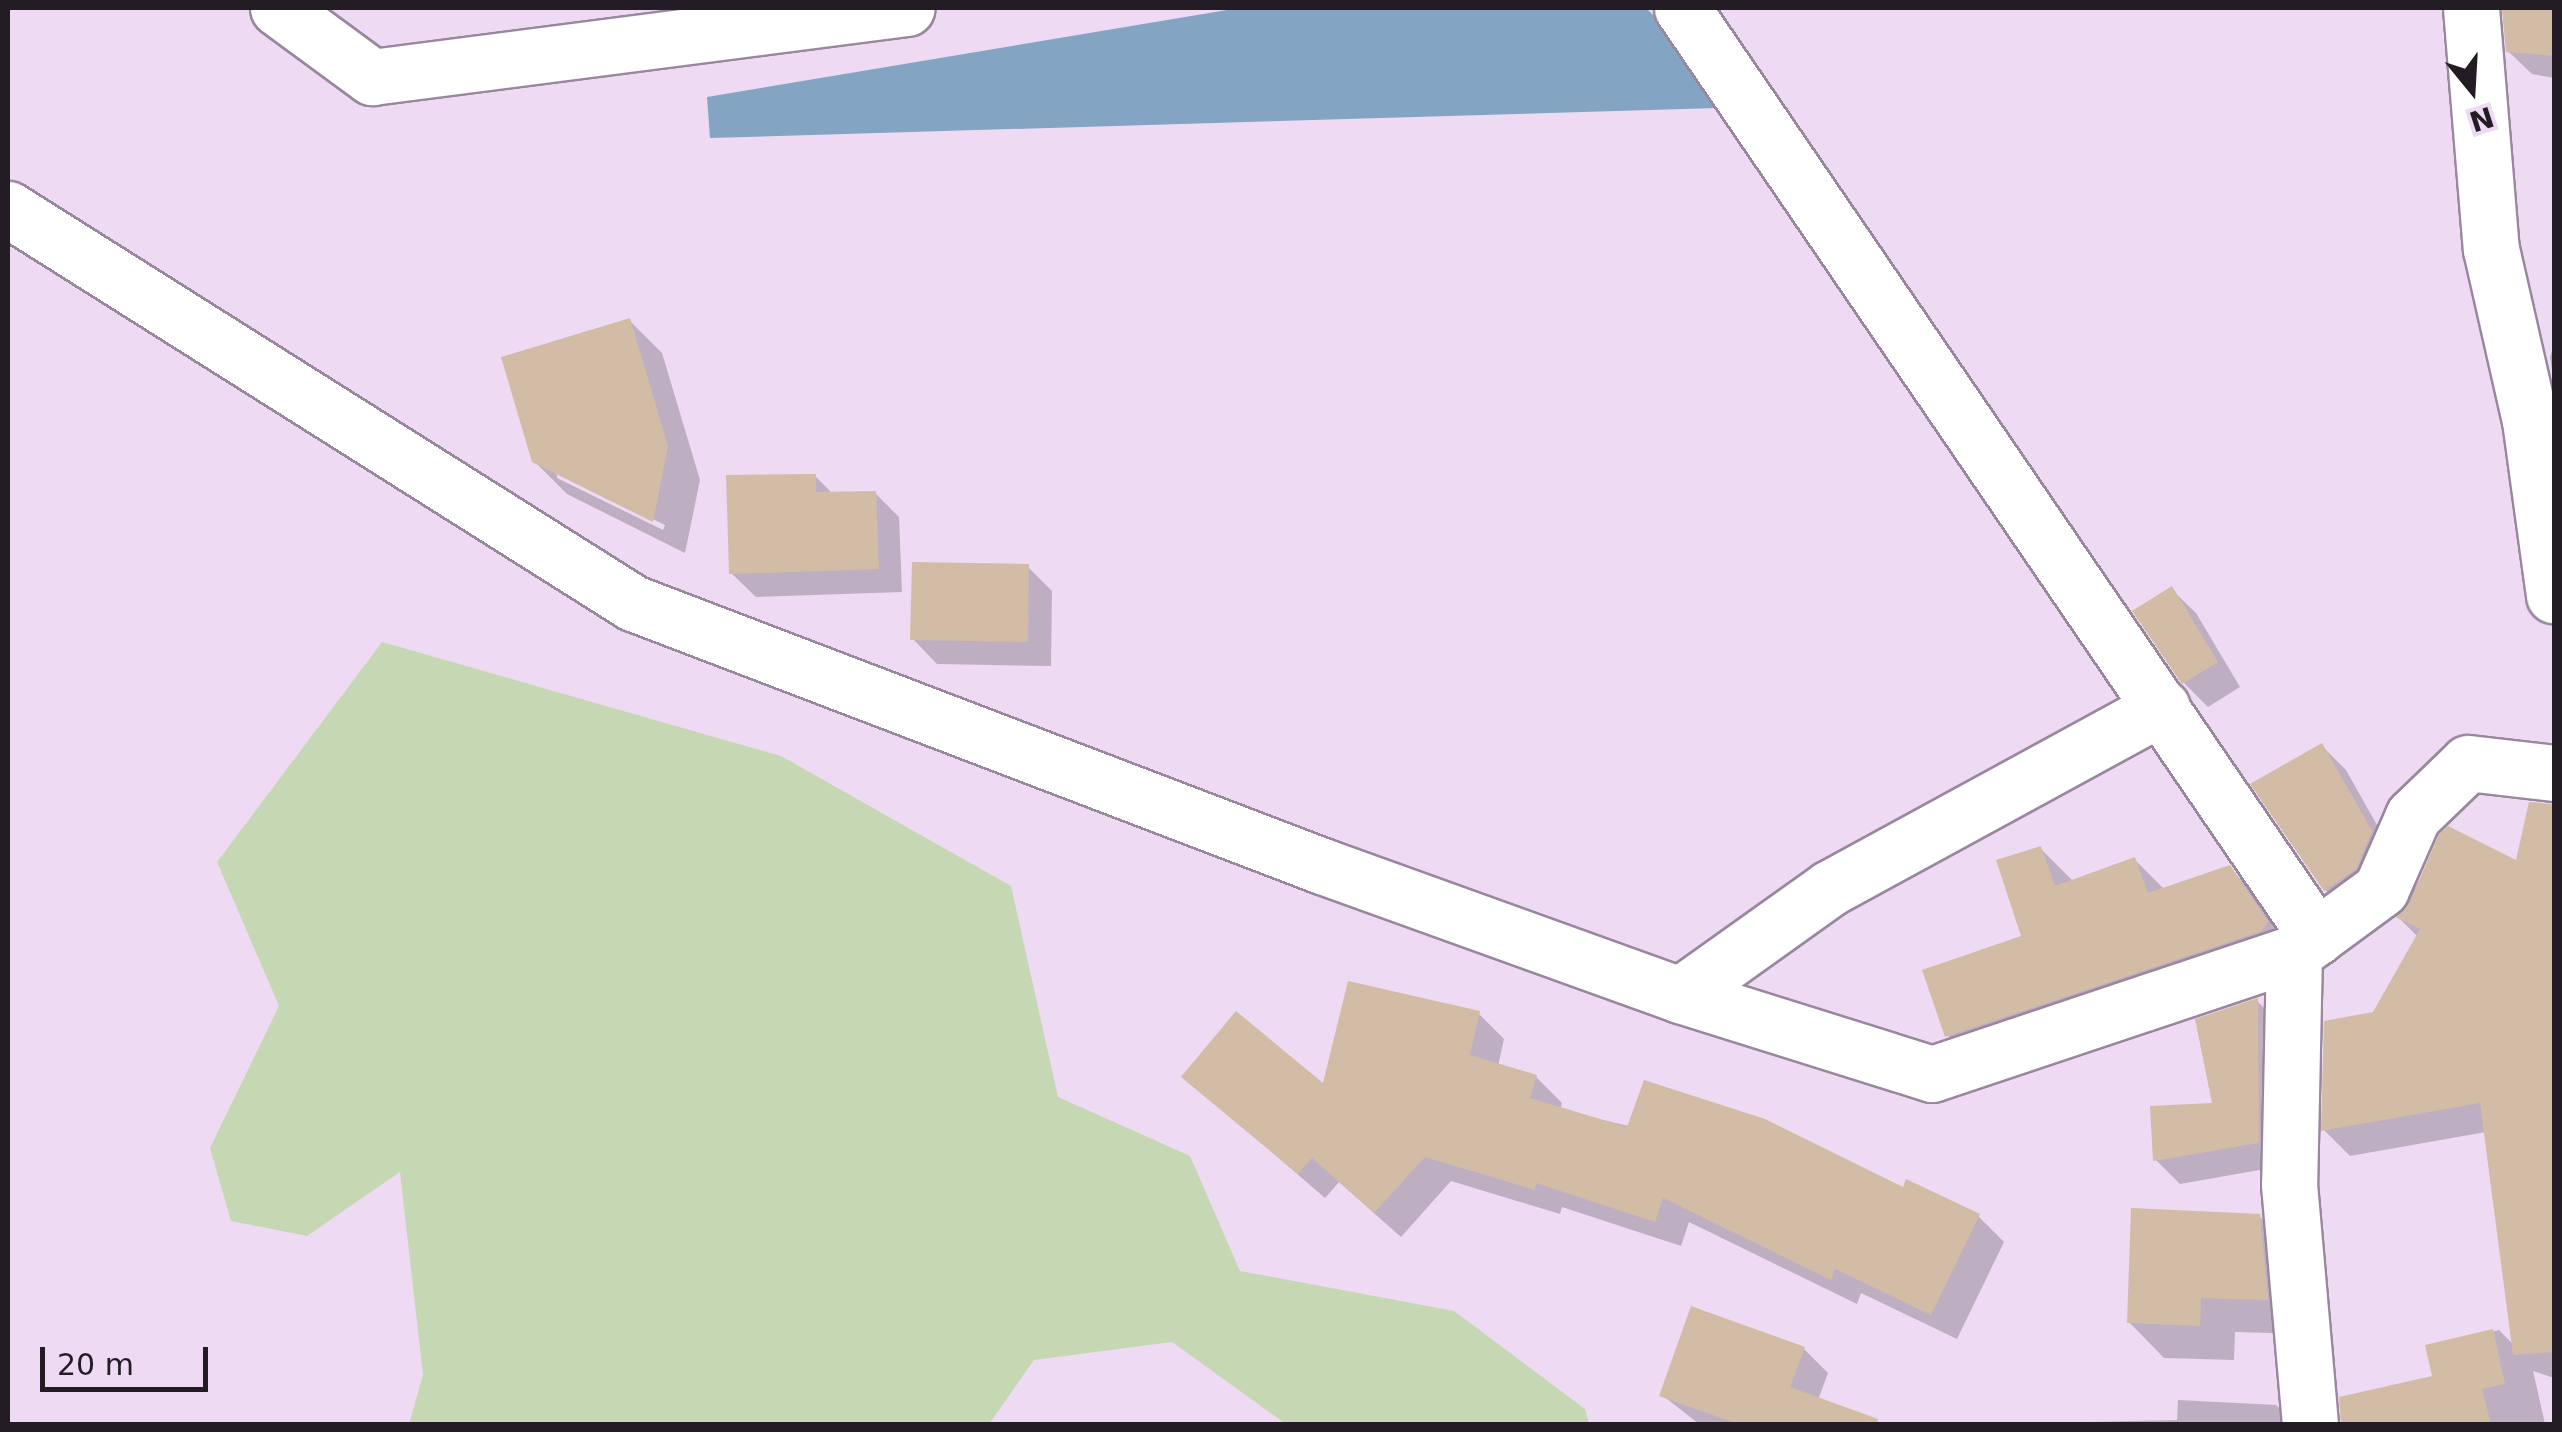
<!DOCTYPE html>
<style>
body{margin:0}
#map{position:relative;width:2562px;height:1432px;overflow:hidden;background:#eedaf3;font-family:"DejaVu Sans",sans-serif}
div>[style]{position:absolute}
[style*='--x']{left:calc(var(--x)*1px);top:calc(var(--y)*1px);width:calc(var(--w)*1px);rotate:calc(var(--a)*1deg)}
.green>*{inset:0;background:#c6d7b4}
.water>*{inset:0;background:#84a4c4}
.shadow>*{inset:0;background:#0003}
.building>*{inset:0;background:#d2bca6}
.roads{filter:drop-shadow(2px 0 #99879e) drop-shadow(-2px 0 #99879e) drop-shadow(0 2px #99879e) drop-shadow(0 -2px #99879e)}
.street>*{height:55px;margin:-27.5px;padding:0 27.5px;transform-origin:27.5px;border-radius:27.5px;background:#fff}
span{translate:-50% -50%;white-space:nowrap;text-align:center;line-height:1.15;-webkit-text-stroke:9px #eedaf3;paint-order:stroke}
.frame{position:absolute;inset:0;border:10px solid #231c25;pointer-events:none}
.north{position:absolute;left:2422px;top:40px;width:100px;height:100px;-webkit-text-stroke:8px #eedaf3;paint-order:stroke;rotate:162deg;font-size:28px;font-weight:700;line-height:40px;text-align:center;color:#231c25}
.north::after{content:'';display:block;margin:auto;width:35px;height:45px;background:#231c25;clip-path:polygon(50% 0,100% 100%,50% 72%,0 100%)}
.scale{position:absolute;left:40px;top:1347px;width:168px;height:45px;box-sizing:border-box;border:5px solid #231c25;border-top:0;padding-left:12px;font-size:30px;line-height:35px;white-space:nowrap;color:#231c25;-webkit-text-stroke:8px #eedaf3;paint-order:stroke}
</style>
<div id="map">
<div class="green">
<div style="clip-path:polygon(382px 642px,781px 756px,1011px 886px,1058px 1097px,1190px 1156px,1240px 1271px,1454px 1311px,1585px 1409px,1589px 1424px,1286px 1424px,1172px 1342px,1034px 1360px,989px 1424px,409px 1424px,423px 1375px,400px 1172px,307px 1236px,231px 1221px,210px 1148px,279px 1006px,217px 862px)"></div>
</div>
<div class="water">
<div style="clip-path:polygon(1239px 8px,1646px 8px,1701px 63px,1717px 108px,710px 138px,707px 97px)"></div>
</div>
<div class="shadow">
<div style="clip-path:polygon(2505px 8px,2554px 8px,2554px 78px,2532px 74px,2508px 51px)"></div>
<div style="clip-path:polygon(evenodd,630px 321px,662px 353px,700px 480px,685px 553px,567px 494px,534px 461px,630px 321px,557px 472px,665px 525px,663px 530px,557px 478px,557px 472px)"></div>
<div style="clip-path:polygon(2554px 345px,2554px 383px,2550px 357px)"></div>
<div style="clip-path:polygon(815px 476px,833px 494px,875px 493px,899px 517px,902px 592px,756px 597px,731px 573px)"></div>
<div style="clip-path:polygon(1028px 567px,1052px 591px,1051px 666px,937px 664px,913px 639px)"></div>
<div style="clip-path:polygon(2171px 589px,2196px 613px,2240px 687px,2208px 707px,2184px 683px)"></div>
<div style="clip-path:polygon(2322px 746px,2346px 770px,2395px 857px,2350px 914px,2325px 890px)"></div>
<div style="clip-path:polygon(2552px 806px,2554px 1378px,2533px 1371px,2545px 1424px,2341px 1424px,2341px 1399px,2435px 1378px,2428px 1347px,2499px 1330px,2514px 1345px,2486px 1132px,2350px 1156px,2324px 1130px,2375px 1014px,2418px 937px,2398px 917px,2449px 829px,2518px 863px)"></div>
<div style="clip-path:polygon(2041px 849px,2074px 882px,2135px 860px,2165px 890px,2229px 868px,2265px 903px,2302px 958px,1982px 1070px,1947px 1035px,2024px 938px)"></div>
<div style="clip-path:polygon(2257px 1001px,2281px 1025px,2282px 1166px,2180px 1184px,2156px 1160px,2215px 1105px)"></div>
<div style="clip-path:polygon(1479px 1014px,1504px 1039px,1498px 1066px,1536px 1077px,1562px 1103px,1560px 1110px,1904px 1190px,1978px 1216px,2004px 1242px,1957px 1339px,1861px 1293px,1857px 1304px,1689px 1222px,1681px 1246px,1562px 1207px,1560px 1214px,1451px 1181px,1401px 1237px,1339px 1182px,1325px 1198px,1185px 1077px,1325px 1087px)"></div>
<div style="clip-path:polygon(2259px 1216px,2294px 1251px,2302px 1334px,2235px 1332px,2234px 1360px,2164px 1358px,2129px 1322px)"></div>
<div style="clip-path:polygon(1804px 1349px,1828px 1373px,1818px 1400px,1851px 1424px,1699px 1424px,1662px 1395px)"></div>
<div style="clip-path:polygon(2178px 1400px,2276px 1405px,2296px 1424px,2005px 1424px,2177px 1420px)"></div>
</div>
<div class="building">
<div style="clip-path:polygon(2502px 8px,2554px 8px,2554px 56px,2506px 52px)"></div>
<div style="clip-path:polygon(630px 318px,668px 446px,653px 522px,532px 462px,501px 357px)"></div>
<div style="clip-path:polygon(816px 474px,816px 492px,876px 491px,879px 569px,729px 574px,726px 475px)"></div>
<div style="clip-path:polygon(912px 562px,1029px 564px,1028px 642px,910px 640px)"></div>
<div style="clip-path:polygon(2172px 586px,2218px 662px,2182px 684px,2132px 611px)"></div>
<div style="clip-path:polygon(2322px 743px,2372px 831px,2356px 869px,2324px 891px,2250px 784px)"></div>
<div style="clip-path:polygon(2529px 802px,2554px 804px,2554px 1352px,2513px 1355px,2480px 1103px,2321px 1131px,2324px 1021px,2373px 1012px,2420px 929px,2395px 917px,2410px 902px,2439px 834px,2448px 826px,2516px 860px)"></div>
<div style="clip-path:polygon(2041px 846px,2055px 886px,2135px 857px,2148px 893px,2230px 865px,2268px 921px,2262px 931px,1945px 1037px,1922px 970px,2021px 936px,1996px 860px)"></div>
<div style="clip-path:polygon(1348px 981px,1480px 1011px,1470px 1055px,1537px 1075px,1530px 1098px,1627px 1127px,1644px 1080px,1765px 1119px,1903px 1187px,1906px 1179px,1980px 1214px,1931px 1315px,1835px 1269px,1831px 1280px,1663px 1198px,1655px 1222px,1536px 1183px,1535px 1190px,1425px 1157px,1374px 1213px,1312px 1158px,1298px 1174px,1181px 1077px,1236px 1011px,1323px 1083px)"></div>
<div style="clip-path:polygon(2258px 998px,2259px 1143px,2153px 1161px,2150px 1106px,2212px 1103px,2195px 1019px)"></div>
<div style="clip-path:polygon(2131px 1208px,2260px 1214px,2268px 1300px,2201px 1298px,2200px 1326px,2127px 1323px)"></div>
<div style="clip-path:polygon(1691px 1306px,1805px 1347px,1790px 1387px,1878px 1419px,1877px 1424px,1738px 1424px,1659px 1396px)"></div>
<div style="clip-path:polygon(2493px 1329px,2505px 1384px,2482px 1389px,2491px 1424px,2341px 1424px,2339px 1397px,2432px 1376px,2425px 1345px)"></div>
</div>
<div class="roads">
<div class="street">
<div style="--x:278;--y:8;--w:117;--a:36.3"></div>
<div style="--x:372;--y:77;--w:539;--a:-7.35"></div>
<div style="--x:1682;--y:8;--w:1125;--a:55.65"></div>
<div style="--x:2471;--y:8;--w:242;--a:85.3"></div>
<div style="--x:2491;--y:249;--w:175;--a:77.2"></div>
<div style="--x:2530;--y:420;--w:177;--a:82.2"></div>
<div style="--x:8;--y:209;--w:739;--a:32.23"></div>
<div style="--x:633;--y:603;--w:737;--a:20.89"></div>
<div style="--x:1322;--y:866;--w:381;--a:19.8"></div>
<div style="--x:1680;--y:995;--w:264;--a:17.4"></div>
<div style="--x:1932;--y:1074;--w:382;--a:-18.5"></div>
<div style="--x:2294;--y:953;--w:108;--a:-36.3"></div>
<div style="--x:2381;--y:889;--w:80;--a:-66.3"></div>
<div style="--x:2413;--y:816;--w:76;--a:-43.9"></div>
<div style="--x:2468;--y:763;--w:87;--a:6.6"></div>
<div style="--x:2294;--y:953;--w:231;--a:91.2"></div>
<div style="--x:2289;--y:1184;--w:241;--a:85"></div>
<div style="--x:1680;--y:995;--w:184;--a:-35.5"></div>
<div style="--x:1830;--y:888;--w:378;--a:-28.6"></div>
</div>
</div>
<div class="frame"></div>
<div class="north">N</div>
<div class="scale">20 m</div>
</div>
